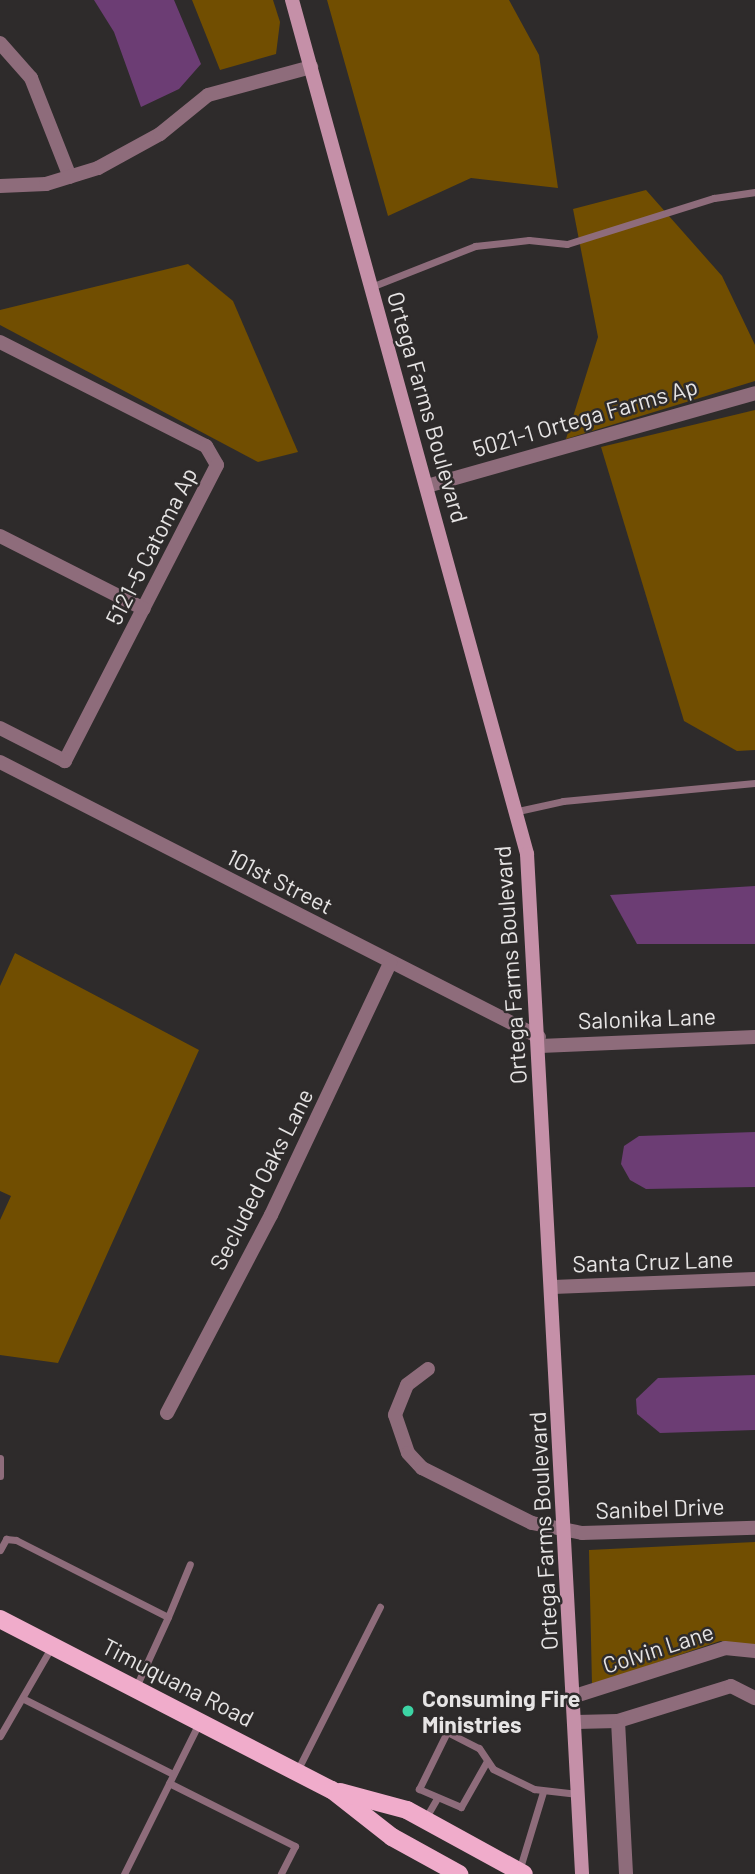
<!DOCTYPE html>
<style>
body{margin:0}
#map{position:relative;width:755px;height:1874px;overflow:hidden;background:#2e2b2b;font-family:Barlow,sans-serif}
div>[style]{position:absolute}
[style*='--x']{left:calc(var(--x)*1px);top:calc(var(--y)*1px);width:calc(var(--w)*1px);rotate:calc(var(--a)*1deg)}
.green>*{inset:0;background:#714e01}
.water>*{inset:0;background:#6c3d74}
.lane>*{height:7px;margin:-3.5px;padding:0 3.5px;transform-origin:3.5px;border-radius:3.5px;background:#8e6c7b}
.street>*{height:14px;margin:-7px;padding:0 7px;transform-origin:7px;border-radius:7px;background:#8e6c7b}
.secondary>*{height:14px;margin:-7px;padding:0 7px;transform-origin:7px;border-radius:7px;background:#c590a8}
.primary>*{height:18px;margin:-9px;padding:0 9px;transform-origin:9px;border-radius:9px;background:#f0accb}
.dots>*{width:19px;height:19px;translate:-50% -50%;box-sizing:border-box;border:4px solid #2e2b2b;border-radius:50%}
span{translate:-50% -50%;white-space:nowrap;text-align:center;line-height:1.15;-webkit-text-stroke:5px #2e2b2b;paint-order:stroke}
.street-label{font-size:23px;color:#e6e4e4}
.poi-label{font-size:23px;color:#e6e4e4;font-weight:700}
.left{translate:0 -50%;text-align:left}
</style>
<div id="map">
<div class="green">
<div style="clip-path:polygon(192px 0,273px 0,280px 22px,276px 54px,220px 70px)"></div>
<div style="clip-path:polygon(327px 0,509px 0,539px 55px,558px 188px,471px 178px,388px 216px)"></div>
<div style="clip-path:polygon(646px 190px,722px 276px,755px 345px,755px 381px,566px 439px,598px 337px,573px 209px)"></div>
<div style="clip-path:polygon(188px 264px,233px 301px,298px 452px,258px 462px,0 325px,0 310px)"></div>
<div style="clip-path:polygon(755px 410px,755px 750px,737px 751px,684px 721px,601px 447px)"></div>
<div style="clip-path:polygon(15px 953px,199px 1050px,58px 1363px,0 1355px,0 1220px,11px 1196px,0 1191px,0 986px)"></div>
<div style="clip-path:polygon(755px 1542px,755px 1645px,720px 1641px,592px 1685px,589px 1550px)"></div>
</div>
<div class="water">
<div style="clip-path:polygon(94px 0,174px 0,201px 64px,179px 89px,141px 107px,114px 32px)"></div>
<div style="clip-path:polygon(755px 886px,755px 944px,637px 944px,610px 895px)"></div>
<div style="clip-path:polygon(755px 1132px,755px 1187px,646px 1189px,630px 1180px,621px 1164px,624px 1146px,639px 1136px)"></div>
<div style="clip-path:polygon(755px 1375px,755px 1430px,660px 1433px,637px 1414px,636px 1399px,658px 1378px)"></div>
</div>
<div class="lane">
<div style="--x:371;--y:287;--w:112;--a:-21.5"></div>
<div style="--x:475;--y:246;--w:54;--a:-6.3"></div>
<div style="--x:529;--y:240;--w:38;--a:6"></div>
<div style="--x:567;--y:244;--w:154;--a:-17.4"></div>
<div style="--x:714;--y:198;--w:41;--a:-8.3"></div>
<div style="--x:518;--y:811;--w:46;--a:-12.5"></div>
<div style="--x:563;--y:801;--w:193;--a:-5.4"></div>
<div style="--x:0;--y:1458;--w:18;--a:90"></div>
<div style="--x:0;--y:1550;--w:13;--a:-61"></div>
<div style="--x:6;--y:1539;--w:10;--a:6"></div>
<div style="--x:16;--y:1540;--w:170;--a:26.9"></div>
<div style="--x:168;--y:1617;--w:77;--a:114.6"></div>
<div style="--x:168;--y:1617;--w:57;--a:-67.5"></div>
<div style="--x:24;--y:1699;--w:167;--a:26.7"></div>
<div style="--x:0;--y:1736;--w:104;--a:-60"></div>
<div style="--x:487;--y:1761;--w:53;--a:119.5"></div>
<div style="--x:461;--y:1807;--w:46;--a:-156.8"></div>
<div style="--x:419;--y:1789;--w:64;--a:-63.8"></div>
<div style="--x:447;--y:1732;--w:36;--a:27"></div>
<div style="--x:479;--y:1748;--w:25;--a:56"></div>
<div style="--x:493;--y:1769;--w:46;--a:26"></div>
<div style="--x:534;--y:1789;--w:44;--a:6.5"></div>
<div style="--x:297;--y:1771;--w:184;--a:-63.2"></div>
<div style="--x:169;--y:1783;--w:141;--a:26.6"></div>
<div style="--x:295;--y:1846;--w:31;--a:117"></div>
<div style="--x:425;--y:1819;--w:24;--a:-60"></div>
<div style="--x:519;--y:1871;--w:83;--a:-73.1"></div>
<div style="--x:124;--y:1874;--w:171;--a:-63.6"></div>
</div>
<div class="street">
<div style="--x:0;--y:43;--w:47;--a:48.5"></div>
<div style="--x:31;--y:78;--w:106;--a:68.5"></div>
<div style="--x:0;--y:186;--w:46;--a:-2.5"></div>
<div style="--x:46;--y:184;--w:54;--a:-17.1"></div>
<div style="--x:98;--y:168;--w:71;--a:-28.7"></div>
<div style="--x:160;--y:134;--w:62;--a:-39.1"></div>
<div style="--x:208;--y:95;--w:107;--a:-15.2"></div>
<div style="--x:0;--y:342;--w:231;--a:26.8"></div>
<div style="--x:206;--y:446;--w:22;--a:60"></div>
<div style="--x:217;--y:465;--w:333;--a:117.2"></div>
<div style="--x:65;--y:761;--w:73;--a:-153.1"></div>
<div style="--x:427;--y:486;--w:341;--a:-15.8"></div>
<div style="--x:0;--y:536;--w:161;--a:26.9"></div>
<div style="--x:0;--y:762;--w:605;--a:27.03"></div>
<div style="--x:540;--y:1046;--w:215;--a:-2.4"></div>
<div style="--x:553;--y:1287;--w:202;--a:-2.3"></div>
<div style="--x:428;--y:1369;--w:26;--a:143"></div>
<div style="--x:407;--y:1385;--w:32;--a:112"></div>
<div style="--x:395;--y:1415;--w:40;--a:71.1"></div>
<div style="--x:408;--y:1453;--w:21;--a:47"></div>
<div style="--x:422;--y:1468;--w:123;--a:26.6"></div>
<div style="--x:532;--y:1523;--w:51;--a:11.3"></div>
<div style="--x:582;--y:1533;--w:173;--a:-1.7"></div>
<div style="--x:167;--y:1413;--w:224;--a:-62.3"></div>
<div style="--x:271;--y:1215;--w:279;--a:-64.7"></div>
<div style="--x:575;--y:1696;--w:157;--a:-17.7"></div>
<div style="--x:725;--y:1648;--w:30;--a:6"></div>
<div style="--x:618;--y:1721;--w:118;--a:-17.2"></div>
<div style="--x:731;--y:1686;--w:27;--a:27"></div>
<div style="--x:576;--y:1722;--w:42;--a:-1.4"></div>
<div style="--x:618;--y:1721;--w:153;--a:87"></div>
</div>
<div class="secondary">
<div style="--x:292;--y:0;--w:886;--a:74.61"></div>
<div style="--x:527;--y:854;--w:1021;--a:86.91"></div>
</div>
<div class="primary">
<div style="--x:0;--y:1619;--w:373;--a:27.3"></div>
<div style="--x:332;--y:1790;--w:76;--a:38.1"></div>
<div style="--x:392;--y:1837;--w:77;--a:28.9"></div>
<div style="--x:340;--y:1792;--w:69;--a:15"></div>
<div style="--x:407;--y:1810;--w:133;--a:28.7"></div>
</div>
<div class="dots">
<div style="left:408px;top:1711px;background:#3cd4a4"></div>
</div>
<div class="street-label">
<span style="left:428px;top:407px;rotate:74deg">Ortega Farms Boulevard</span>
<span style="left:585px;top:417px;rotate:-16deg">5021-1 Ortega Farms Ap</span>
<span style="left:151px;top:546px;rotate:-63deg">5121-5 Catoma Ap</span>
<span style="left:280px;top:881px;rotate:27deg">101st Street</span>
<span style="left:510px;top:965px;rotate:-94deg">Ortega Farms Boulevard</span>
<span style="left:647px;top:1018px;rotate:-2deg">Salonika Lane</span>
<span style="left:261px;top:1179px;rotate:-63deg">Secluded Oaks Lane</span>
<span style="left:653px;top:1261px;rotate:-2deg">Santa Cruz Lane</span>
<span style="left:660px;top:1508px;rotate:-2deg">Sanibel Drive</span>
<span style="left:543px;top:1531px;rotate:-93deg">Ortega Farms Boulevard</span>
<span style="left:658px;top:1648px;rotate:-18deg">Colvin Lane</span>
<span style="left:178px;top:1682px;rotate:27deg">Timuquana Road</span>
</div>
<div class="poi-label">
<span class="left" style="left:422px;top:1711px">Consuming Fire<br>Ministries</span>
</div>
</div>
